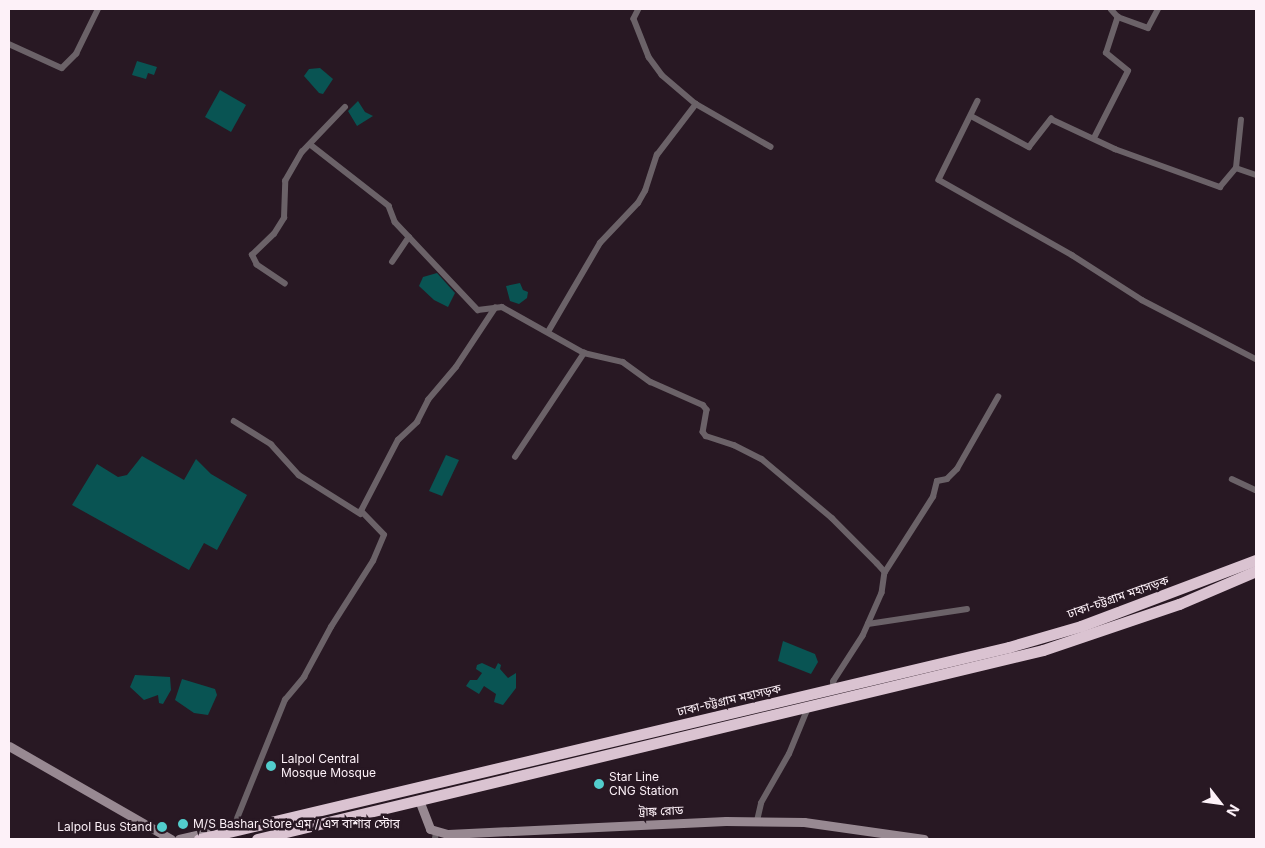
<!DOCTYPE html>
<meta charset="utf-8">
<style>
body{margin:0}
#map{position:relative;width:1265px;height:848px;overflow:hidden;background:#281823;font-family:Inter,"Noto Sans Bengali",sans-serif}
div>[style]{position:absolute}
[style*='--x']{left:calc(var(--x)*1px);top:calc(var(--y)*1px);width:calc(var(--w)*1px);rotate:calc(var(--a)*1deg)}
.water>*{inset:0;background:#095453}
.street>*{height:5.5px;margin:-2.75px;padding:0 2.75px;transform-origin:2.75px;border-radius:2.75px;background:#6b6268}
.secondary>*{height:9px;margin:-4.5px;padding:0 4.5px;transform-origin:4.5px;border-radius:4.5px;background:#988992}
.highway>*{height:11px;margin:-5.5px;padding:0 5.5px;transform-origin:5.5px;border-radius:5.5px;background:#dac3d1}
.dots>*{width:14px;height:14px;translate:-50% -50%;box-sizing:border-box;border:2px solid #281823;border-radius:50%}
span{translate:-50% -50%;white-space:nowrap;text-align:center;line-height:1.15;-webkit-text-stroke:5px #281823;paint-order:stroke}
.street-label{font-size:12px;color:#fdf1f8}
.poi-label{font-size:12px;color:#fdf1f8}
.left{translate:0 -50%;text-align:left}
.right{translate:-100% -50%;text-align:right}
.frame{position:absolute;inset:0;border:10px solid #fdf1f8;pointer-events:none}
.north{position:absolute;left:1195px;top:778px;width:50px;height:50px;-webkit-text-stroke:4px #281823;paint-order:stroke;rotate:120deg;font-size:14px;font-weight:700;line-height:20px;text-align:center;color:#fdf1f8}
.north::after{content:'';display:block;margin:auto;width:18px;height:22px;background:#fdf1f8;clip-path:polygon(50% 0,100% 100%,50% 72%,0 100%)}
</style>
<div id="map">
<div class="water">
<div style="clip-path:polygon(137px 61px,157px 67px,154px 75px,148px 73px,146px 79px,132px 75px)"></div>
<div style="clip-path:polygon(320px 68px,333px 79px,323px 94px,319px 93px,304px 76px,309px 69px)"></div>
<div style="clip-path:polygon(220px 90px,246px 105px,231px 132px,205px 117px)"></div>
<div style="clip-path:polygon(358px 101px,365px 112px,373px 116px,357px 126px,348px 111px)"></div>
<div style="clip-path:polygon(437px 273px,455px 293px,448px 307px,434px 300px,419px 286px,423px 277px)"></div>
<div style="clip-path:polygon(520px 283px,523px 290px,528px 292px,527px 298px,519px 304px,510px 301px,506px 286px)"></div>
<div style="clip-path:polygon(446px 455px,459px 460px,442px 496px,429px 491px)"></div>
<div style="clip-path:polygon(142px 456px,184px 480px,196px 459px,211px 474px,247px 495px,217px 550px,204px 543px,189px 570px,72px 505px,97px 464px,118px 477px,127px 475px)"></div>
<div style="clip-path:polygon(783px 641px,815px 654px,818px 662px,811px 674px,778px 661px)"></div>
<div style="clip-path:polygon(482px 663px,495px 669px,498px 663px,501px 665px,500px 669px,508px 678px,516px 673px,516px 688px,503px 705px,494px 702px,496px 694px,484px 686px,479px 694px,466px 686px,470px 680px,477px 680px,482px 673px,476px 669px,477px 665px)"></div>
<div style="clip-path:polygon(135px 675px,170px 677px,171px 690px,163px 704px,159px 703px,158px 695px,144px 700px,130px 687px)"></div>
<div style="clip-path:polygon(182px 679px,215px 689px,217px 695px,208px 715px,194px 713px,175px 700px)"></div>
</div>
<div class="street">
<div style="--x:639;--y:9;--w:11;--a:117"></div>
<div style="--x:634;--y:19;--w:41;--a:68.5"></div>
<div style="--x:649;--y:57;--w:22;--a:54"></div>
<div style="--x:662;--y:75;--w:45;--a:40.5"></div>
<div style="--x:696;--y:104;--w:86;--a:29.8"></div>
<div style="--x:1111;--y:9;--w:11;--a:49"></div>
<div style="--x:1118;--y:17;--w:32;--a:20"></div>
<div style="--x:1148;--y:28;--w:21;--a:-62"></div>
<div style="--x:9;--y:44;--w:58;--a:24.4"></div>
<div style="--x:62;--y:68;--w:20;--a:-45"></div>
<div style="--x:76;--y:54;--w:50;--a:-63.9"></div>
<div style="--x:978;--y:101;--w:88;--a:116.3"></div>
<div style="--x:939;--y:180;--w:153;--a:29.4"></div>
<div style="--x:1072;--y:255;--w:83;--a:32.7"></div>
<div style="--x:1142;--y:300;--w:128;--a:27.4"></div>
<div style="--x:971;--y:116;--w:66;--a:28.1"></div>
<div style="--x:1029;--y:147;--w:36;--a:-52"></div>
<div style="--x:1051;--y:119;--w:71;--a:25.1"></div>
<div style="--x:1115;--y:149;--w:112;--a:19.9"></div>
<div style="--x:1220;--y:187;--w:25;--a:-50"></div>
<div style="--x:1236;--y:168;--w:48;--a:-84.1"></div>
<div style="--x:1094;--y:138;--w:75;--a:-63.1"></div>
<div style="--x:1128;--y:71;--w:28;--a:-141"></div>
<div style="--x:1106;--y:53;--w:38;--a:-72"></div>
<div style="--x:311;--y:145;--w:99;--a:38"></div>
<div style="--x:389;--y:206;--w:17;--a:69"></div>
<div style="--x:395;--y:222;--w:121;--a:46.7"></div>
<div style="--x:478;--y:310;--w:24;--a:-7"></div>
<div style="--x:502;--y:307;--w:94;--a:29.3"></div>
<div style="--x:584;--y:353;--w:40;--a:13"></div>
<div style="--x:623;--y:362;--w:34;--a:36"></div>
<div style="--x:651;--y:382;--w:57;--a:23.9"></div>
<div style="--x:703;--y:405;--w:6;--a:51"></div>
<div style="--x:707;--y:410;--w:22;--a:100"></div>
<div style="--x:703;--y:432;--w:5;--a:53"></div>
<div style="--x:706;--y:436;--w:29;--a:18"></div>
<div style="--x:734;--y:445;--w:31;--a:27"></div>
<div style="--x:762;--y:459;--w:92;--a:40.1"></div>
<div style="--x:832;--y:518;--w:64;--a:45"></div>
<div style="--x:877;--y:563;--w:12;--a:48"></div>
<div style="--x:885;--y:572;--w:21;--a:98"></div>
<div style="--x:882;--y:593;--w:47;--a:113.8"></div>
<div style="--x:863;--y:636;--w:54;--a:122.8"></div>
<div style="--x:834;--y:681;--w:8;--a:97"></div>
<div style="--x:1236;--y:168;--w:21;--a:19"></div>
<div style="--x:392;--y:262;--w:30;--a:-56"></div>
<div style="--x:285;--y:284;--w:34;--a:-146"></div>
<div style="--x:257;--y:265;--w:11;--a:-117"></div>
<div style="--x:252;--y:255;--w:30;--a:-44"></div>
<div style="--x:274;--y:234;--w:19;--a:-58"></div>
<div style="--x:284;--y:218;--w:37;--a:-88"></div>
<div style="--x:285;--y:181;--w:34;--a:-60"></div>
<div style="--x:302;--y:152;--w:62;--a:-46.3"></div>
<div style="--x:548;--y:332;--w:103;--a:-59.7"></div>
<div style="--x:600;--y:243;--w:55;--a:-46.5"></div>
<div style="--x:638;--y:203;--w:14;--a:-60"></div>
<div style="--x:645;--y:191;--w:38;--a:-72"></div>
<div style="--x:657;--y:155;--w:64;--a:-52.6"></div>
<div style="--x:234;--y:421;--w:44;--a:31.9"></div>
<div style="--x:271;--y:444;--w:42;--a:47.9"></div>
<div style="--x:299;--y:475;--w:73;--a:32.2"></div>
<div style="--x:515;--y:457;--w:125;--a:-56.4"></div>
<div style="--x:1232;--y:479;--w:26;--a:25"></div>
<div style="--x:885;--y:572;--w:89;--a:-57.4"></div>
<div style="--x:933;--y:497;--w:16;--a:-76"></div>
<div style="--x:937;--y:481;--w:10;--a:-11"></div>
<div style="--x:947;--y:479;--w:14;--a:-45"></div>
<div style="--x:957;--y:469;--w:83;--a:-60.3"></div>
<div style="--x:868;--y:624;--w:100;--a:-8.6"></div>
<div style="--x:757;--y:821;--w:18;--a:-77"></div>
<div style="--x:761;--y:803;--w:56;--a:-60.3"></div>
<div style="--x:789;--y:754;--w:50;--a:-67.6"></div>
<div style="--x:234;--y:826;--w:136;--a:-68"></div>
<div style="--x:285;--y:700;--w:30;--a:-50"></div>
<div style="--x:304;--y:677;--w:57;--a:-61.6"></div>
<div style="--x:331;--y:627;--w:78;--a:-57.5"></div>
<div style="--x:373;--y:561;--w:28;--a:-67"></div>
<div style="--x:384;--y:535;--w:33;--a:-134"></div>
<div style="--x:361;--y:511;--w:80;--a:-62.5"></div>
<div style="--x:398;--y:440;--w:26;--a:-43"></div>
<div style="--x:417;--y:422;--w:25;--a:-63"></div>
<div style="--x:428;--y:400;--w:43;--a:-49.7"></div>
<div style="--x:456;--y:367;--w:71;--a:-56.5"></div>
<div style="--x:435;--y:839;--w:7;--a:-82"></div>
</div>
<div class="secondary">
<div style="--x:9;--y:746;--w:187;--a:29.9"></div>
<div style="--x:419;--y:800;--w:31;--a:69"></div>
<div style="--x:430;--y:829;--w:19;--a:16"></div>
<div style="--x:448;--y:834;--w:278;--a:-2.7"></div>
<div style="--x:726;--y:821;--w:78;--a:0.7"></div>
<div style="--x:804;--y:822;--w:121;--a:8.1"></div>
<div style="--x:179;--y:839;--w:28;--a:-13"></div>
</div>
<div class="highway">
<div style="--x:199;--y:839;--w:832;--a:-13.34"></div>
<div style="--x:1009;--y:647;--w:75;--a:-16.3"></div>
<div style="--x:1081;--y:626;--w:187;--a:-20.7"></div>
<div style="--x:257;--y:839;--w:808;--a:-13.52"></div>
<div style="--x:1043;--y:650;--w:144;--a:-18.7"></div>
<div style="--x:1179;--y:604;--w:84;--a:-23.2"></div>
</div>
<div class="dots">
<div style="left:271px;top:766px;background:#52cdcc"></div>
<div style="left:599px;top:784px;background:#52cdcc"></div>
<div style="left:183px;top:824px;background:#52cdcc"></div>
<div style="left:162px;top:827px;background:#52cdcc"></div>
</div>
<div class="street-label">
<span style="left:1118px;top:597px;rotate:-19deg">ঢাকা-চট্টগ্রাম মহাসড়ক</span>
<span style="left:729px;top:700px;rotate:-13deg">ঢাকা-চট্টগ্রাম মহাসড়ক</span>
<span style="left:661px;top:811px;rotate:-2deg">ট্রাঙ্ক রোড</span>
</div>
<div class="poi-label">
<span class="left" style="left:281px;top:766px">Lalpol Central<br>Mosque Mosque</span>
<span class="left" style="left:609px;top:784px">Star Line<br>CNG Station</span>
<span class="left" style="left:193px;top:824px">M/S Bashar Store এম / এস বাশার স্টোর</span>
<span class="right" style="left:152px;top:827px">Lalpol Bus Stand</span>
</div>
<div class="frame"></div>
<div class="north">N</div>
</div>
